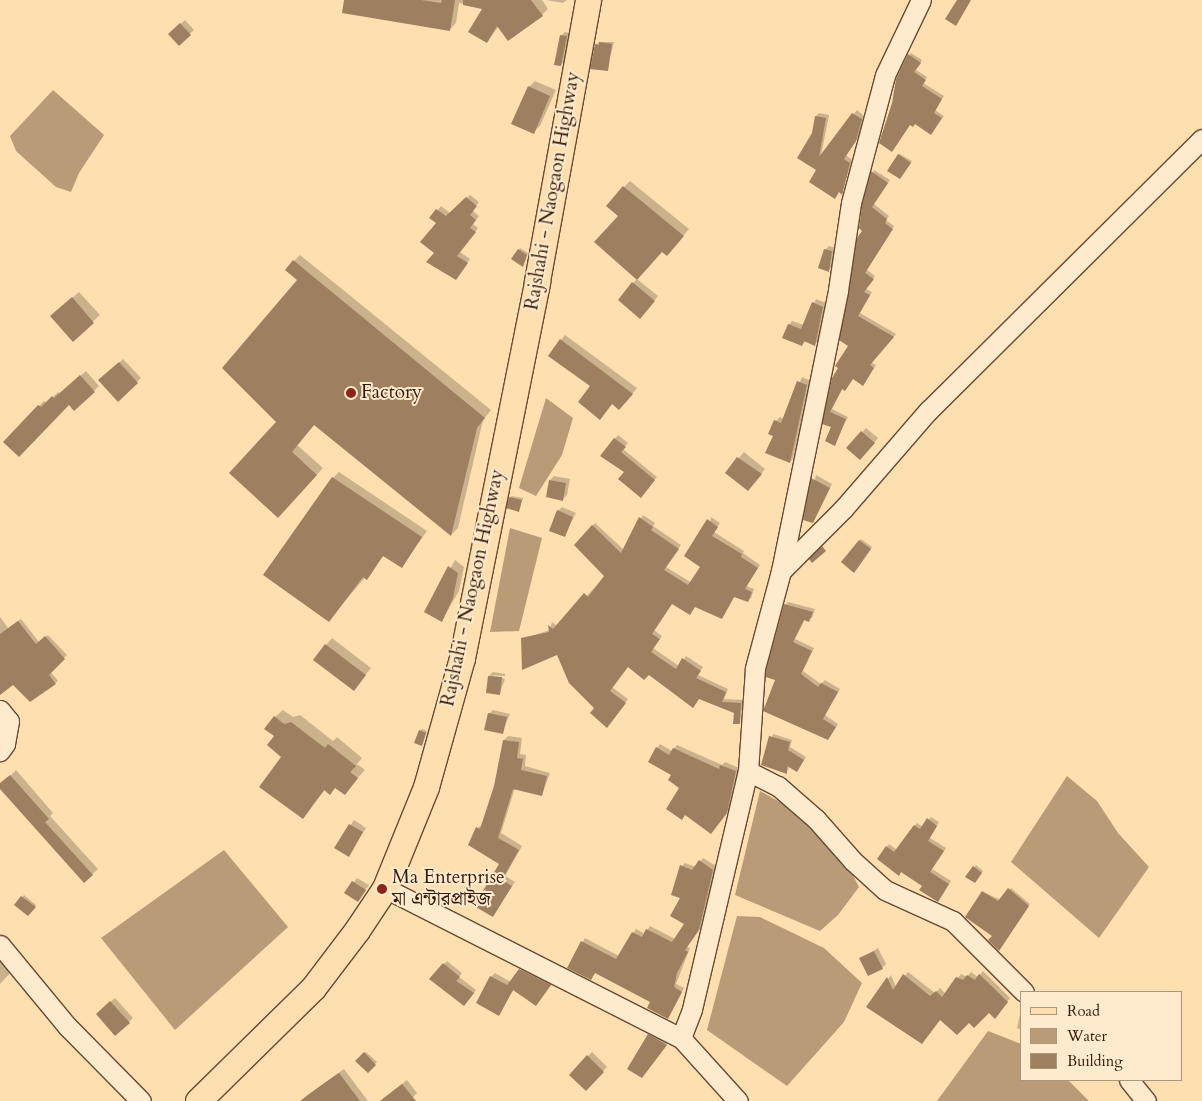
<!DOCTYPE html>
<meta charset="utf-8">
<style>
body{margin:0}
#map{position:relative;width:1202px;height:1101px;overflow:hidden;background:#fedfb0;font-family:Cardo,"Noto Serif Bengali",serif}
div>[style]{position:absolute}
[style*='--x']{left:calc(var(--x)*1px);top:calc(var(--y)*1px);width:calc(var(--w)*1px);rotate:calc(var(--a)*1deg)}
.water>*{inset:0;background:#ba9b78}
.shadow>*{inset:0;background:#0003}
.building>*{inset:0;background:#9e7f60}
.roads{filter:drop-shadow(1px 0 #684a34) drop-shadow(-1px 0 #684a34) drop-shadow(0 1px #684a34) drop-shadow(0 -1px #684a34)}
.minor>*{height:19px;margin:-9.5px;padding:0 9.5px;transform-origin:9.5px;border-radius:9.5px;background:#feeacc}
.major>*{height:25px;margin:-12.5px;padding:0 12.5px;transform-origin:12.5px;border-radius:12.5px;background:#fedfb0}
.dots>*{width:14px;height:14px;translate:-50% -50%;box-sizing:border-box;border:2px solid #feeacc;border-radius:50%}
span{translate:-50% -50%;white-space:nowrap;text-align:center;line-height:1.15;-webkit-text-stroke:4px #feeacc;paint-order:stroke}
.street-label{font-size:19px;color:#36180a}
.poi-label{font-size:19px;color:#36180a}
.left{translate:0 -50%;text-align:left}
.legend{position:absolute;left:1020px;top:991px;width:162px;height:90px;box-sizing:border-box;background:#feeacc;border:1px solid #ae967e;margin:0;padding:6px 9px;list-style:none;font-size:15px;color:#36180a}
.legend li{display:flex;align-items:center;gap:10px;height:25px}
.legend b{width:25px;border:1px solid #ae967e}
</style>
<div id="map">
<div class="water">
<div style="clip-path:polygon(53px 90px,104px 135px,79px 173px,71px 192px,56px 187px,16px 151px,10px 136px)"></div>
<div style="clip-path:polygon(546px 398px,573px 418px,562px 455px,536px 496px,519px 488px)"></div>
<div style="clip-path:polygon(510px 528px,542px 538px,519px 631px,490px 632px)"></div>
<div style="clip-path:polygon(1067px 776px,1097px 801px,1118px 833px,1149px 867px,1099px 938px,1011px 862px)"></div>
<div style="clip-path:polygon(760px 791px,787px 806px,845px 860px,859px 887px,838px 915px,820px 931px,735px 895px)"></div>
<div style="clip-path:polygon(224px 850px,288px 927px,175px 1030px,101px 938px)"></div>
<div style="clip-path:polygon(737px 916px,760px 917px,824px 948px,862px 983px,844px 1022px,787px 1086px,707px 1030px)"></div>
<div style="clip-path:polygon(988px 1031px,1021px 1044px,1021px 1080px,1068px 1080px,1089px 1101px,937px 1101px)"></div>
</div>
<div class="shadow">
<div style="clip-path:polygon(345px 0,542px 0,548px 9px,542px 15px,499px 26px,487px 42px,484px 8px,459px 3px,456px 23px,450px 29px)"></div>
<div style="clip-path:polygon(546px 0,567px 0,563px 3px)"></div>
<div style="clip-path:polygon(185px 20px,194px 30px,179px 44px,170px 34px)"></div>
<div style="clip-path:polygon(565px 32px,570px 33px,565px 61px,561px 65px,561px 36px)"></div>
<div style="clip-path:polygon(599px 42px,614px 42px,607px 69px,596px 45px)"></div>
<div style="clip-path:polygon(911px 53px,922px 60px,916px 70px,927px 77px,923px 83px,944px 96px,935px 110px,944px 116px,931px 133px,909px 55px)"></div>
<div style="clip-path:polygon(535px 81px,556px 90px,540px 126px,533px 132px,529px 87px)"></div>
<div style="clip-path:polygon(857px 110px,864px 116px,859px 137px,846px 155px,852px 160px,842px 193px,818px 170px,813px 134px,816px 116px,819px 113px,829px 115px,821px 156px)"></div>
<div style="clip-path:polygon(900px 154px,912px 161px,901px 176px,899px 155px)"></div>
<div style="clip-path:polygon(874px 170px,890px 180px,874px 204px,889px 216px,886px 220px,894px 226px,867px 270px,875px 276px,866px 289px,872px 292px,860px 313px,896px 334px,871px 362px,876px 365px,865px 382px,853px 378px,843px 388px,832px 409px,848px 417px,834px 444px,832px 426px,824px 423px,850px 345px)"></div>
<div style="clip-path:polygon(630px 181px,689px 229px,673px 248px,662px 251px,619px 215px,624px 187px)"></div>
<div style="clip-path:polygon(470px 195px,479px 202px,472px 210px,479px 216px,473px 224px,478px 228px,460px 252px,470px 259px,456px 279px,436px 253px,437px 223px,431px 218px,441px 206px,450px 213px)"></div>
<div style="clip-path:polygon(829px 246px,836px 248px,833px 266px,829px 270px,825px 250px)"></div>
<div style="clip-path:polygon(520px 248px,528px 253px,523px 266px,519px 250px)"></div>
<div style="clip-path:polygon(300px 255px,491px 410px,483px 420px,458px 528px,451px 535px,315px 424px,297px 445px,323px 468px,284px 510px,277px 422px,299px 280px,294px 261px)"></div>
<div style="clip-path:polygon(637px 279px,658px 296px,644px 313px,633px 283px)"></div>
<div style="clip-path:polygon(79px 292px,100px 315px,73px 340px,58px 310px)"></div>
<div style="clip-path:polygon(816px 299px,826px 303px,818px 341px,815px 344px,806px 341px,802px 345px,789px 325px,792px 321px,804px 325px)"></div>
<div style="clip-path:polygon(565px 335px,637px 388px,624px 404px,612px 403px,592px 385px,561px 340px)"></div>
<div style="clip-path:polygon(123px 359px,141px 378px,118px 400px,100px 381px)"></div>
<div style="clip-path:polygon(86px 371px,99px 386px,94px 391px,74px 409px,69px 404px,5px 442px,44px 401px,47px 403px,58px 392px,60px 394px)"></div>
<div style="clip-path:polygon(802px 377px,811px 381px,793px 458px,790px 462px,774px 435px,776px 421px,780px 417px,784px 419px)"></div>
<div style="clip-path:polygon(866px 428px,878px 438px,864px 455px,848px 448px)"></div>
<div style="clip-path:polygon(618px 435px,628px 443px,623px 449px,657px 477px,643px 493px,626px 471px,602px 456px)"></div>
<div style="clip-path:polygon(744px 452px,765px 469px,751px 486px,726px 473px)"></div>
<div style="clip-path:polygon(339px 472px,427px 531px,402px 566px,384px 555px,329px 620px,333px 478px)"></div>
<div style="clip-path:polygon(816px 475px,832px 484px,813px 521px,804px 519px)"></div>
<div style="clip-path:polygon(554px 476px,570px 479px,567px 495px,563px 499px,550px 480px)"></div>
<div style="clip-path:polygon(512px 496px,523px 498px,519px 510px,510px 497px)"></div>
<div style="clip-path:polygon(562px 507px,576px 513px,564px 536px,558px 511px)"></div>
<div style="clip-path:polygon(643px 515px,655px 523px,653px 526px,681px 545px,666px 567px,692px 583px,701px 567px,711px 517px,720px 523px,714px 532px,744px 551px,743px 553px,760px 565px,746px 586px,754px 589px,751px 598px,748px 601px,735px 596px,722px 618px,695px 606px,690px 613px,672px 602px,654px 630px,662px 636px,653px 648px,679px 666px,686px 656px,703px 667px,698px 675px,728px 689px,724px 699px,744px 700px,739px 723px,735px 713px,628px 666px,612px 687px,628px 699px,610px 723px,558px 654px,522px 639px,550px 630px,552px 622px,557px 626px,606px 576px,575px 545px,595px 523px,624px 550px)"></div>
<div style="clip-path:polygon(861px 539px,872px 547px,856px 570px,860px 540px)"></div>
<div style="clip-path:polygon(455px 560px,464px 567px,459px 591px,442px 620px,426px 612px)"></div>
<div style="clip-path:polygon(788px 602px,815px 609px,812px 618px,805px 619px,795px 639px,814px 648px,803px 671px,821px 684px,825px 680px,840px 689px,825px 715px,838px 724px,830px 736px,776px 680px,785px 605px)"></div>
<div style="clip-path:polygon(0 617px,8px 628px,21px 619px,39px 642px,48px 635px,67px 655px,50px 671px,58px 681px,55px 683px,14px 684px,0 693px)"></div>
<div style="clip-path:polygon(332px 638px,371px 668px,354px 689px,326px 645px)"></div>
<div style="clip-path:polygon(493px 672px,505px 674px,505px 676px,491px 675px,505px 679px,500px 693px,489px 676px)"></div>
<div style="clip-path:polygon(283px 710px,293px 717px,300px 715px,333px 741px,337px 737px,362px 758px,357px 764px,365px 770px,344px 793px,336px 787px,325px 790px,303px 817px,276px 736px,275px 717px)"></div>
<div style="clip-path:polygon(493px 710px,510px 714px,502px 733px,489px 714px)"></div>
<div style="clip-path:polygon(422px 729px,427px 731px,422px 745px,420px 731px)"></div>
<div style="clip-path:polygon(773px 734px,792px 740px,790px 747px,806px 757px,799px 768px,790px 766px,787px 772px,763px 764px)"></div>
<div style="clip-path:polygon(508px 736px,522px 738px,520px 754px,526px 755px,525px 766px,550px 773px,542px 795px,515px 788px,501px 833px,522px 846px,505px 876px,515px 882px,493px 915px,500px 863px,477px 828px,483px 825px,496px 786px,504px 740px)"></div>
<div style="clip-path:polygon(660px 744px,672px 751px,677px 745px,722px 765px,725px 762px,739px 768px,730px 808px,714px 829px,673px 775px,657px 748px)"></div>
<div style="clip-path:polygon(16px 770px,53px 813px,50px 816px,98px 869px,85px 881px,0 787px)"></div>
<div style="clip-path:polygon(931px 817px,939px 822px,930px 838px,946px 848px,932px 869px,951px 881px,941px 897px,924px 886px,887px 847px,889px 844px,897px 850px,917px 823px,923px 827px)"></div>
<div style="clip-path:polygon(354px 820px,366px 828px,349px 855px,336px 848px)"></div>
<div style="clip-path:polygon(703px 858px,716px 866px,702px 926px,687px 947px,690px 948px,676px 984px,684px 988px,668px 1017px,652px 1002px,595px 972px,591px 978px,569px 967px,585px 938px,619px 956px,636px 929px,645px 934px,650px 926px,675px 939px,686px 924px,682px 866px,685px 863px,696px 867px)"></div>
<div style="clip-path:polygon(976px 865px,983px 871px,976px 880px,967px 876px)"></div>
<div style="clip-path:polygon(357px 878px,369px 885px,358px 900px,346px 893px)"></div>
<div style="clip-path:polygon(1011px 888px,1030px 904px,1000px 948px,993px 936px,983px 892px,1001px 900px)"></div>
<div style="clip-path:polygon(24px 895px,36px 905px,28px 915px,16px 905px)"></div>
<div style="clip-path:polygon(878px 948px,886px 964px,882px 968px,861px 959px)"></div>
<div style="clip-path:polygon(0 956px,13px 970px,0 984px)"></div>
<div style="clip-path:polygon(447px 961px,462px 973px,459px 977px,476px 990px,467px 1002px,444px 964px)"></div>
<div style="clip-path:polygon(524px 966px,554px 981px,539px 1001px,514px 989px,499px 1014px,491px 977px,495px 973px,511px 982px)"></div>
<div style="clip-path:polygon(983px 971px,1010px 998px,998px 1014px,989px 1011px,969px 1021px,868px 1007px,891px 975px,896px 987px,908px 972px,935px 993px,940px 988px,946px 994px,961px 974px,967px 977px,971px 972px,978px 977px)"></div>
<div style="clip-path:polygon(115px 998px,133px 1018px,129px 1022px,101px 1010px)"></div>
<div style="clip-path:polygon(1021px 1010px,1021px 1030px,1017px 1028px)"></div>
<div style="clip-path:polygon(653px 1031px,670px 1040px,642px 1077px,649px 1035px)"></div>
<div style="clip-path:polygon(366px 1052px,377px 1062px,368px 1071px,357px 1061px)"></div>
<div style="clip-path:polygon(592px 1052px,607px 1067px,586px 1089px,570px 1075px)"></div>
<div style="clip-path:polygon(344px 1069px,368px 1101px,302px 1101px,306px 1096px)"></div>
<div style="clip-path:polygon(407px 1080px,417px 1093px,413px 1097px,407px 1101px,380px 1101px)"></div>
</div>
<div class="building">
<div style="clip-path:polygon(344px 0,421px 0,441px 3px,442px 0,455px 0,450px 31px,342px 13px)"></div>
<div style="clip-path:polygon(463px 0,531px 0,543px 16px,508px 41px,497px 26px,487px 43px,468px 32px,482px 9px,463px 5px)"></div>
<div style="clip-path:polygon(957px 0,971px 0,956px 26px,945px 19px)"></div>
<div style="clip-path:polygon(180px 23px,191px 35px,179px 46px,168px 34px)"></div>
<div style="clip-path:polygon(560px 35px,567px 36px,561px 66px,554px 65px)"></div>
<div style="clip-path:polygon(599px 42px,612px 44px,608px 71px,590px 69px,595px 44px,599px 45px)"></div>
<div style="clip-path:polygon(908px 54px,921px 63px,914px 72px,926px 80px,922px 86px,942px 99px,934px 113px,942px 118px,931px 135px,915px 124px,913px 127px,910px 125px,892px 152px,879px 143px,892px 103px,896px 79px)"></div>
<div style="clip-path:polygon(528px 86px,550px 96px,534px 134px,511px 124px)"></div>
<div style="clip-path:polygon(852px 113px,862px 119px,856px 141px,844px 159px,850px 163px,842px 195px,839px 192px,835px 199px,809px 182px,816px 170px,797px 158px,812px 133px,815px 116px,826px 118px,819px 157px)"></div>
<div style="clip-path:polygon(898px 154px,911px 163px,900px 179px,887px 171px)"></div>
<div style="clip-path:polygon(871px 171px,888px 183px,872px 207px,887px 219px,885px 223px,893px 229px,865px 273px,874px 279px,864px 292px,870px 295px,858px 316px,894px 337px,870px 365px,874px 368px,863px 386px,853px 379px,845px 391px,842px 389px,830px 412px,846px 419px,835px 446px,825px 441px,831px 427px,822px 424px,832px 378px,838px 368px,835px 366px,848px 346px,839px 340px,857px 238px,862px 231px,859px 228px,862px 205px)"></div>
<div style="clip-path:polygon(623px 186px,684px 236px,667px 256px,662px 252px,637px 280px,594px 242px,618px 216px,606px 206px)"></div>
<div style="clip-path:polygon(466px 197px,477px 206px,470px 215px,476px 220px,470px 228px,476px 232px,457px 256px,468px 263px,456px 280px,426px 262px,434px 253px,420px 242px,436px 223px,429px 218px,436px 209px,446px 216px)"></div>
<div style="clip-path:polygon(518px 249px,527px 255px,523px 267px,511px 259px)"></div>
<div style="clip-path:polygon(824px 249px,832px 251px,829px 272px,818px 268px)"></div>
<div style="clip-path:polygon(293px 260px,485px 418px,477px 428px,451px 536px,314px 425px,292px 452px,317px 475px,278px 518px,229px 473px,276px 422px,222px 368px,297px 280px,285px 270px)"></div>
<div style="clip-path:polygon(632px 282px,655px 301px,640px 319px,618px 300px)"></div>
<div style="clip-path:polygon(72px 297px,94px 323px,73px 342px,50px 316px)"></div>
<div style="clip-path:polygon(812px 302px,823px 307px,815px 346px,804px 341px,802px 346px,782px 338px,788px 324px,801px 329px)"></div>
<div style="clip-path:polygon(560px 339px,633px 394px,619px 410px,612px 404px,600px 420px,578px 402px,590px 386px,548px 356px)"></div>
<div style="clip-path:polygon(119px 362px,138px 383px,118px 402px,98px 380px)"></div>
<div style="clip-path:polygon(80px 375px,95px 392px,74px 411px,69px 405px,19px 457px,3px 442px,38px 405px,41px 407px,52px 396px,54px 398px)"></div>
<div style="clip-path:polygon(797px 381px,807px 385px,790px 463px,765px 453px,773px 436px,768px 434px,774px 420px,781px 423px)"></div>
<div style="clip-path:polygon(861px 431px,875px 443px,860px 460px,846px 448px)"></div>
<div style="clip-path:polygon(614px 438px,626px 447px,621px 452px,655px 480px,641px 498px,618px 479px,624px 472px,600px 456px)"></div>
<div style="clip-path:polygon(737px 457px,762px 474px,748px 491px,725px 473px)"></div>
<div style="clip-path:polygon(332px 477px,422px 537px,402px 568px,383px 556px,367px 580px,363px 577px,329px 622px,263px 575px)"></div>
<div style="clip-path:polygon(811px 478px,830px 488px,813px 523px,803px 520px)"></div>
<div style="clip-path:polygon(549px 480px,566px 483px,563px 501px,546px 497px)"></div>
<div style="clip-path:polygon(509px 497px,522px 500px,519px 512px,506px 508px)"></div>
<div style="clip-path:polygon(557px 510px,573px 517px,565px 537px,549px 531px)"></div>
<div style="clip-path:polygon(639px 517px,653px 527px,651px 530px,679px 549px,664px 570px,688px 585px,700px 567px,684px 556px,707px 519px,718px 527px,712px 536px,742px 554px,741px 557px,758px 568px,745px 589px,752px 592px,748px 602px,734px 597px,722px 619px,695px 607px,690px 615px,672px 604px,652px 634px,660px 639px,651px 652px,676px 669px,682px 658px,701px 671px,696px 678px,726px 692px,722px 702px,741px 703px,740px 724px,733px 724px,734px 713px,699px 699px,693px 708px,649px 675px,644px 680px,628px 667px,610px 691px,626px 703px,607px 728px,590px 713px,594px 708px,569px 683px,557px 655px,522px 670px,521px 638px,549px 632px,548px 625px,553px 629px,584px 593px,588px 597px,604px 576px,574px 545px,592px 525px,621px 553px)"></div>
<div style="clip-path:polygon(859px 540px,871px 549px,854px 573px,841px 562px)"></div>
<div style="clip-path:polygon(822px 546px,826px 551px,812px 563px,809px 559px)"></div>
<div style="clip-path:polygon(448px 566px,458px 573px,453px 598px,442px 622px,424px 612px)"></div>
<div style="clip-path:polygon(784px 604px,813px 612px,809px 622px,804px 620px,793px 642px,812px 651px,801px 674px,818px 687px,821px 683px,838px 692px,823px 719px,836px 727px,828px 740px,763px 711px,775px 680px,766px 677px,766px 670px)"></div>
<div style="clip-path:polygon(18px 621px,36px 644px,45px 636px,65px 659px,49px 675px,56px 684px,30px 702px,13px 685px,0 695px,0 634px)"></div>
<div style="clip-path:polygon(325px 644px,366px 675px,354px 691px,313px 660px)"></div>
<div style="clip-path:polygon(488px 676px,502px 677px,500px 695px,486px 693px)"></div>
<div style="clip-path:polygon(488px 713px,507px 717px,503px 734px,484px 730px)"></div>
<div style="clip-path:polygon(274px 716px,284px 724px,291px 722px,325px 748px,328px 744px,356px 766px,350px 772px,358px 778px,345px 795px,335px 788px,330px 795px,324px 790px,303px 819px,259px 787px,281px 757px,267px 745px,274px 736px,264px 729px)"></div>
<div style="clip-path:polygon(419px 730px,426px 733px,422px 746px,414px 743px)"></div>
<div style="clip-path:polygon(769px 736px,790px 742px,788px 750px,804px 760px,797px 772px,787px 766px,787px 774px,761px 765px)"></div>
<div style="clip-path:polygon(503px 740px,519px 742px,517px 758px,523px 759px,521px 770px,547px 776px,542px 796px,513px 789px,498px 838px,519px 850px,502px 880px,512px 886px,493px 917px,474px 906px,499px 864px,468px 845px,476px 827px,480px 829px,494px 786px)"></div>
<div style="clip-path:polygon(656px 747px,669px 755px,673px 748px,719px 769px,720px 765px,736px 771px,727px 813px,711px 834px,685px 815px,682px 820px,666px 809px,679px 788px,668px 780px,671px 775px,648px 762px)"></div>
<div style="clip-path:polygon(10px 775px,49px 819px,45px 822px,93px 875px,84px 883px,0 789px,0 783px)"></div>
<div style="clip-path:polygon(927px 818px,937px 826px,928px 841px,944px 851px,930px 872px,949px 884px,938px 902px,919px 890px,922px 886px,901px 872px,899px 876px,877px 859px,886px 846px,894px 852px,914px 825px,920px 829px)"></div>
<div style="clip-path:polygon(349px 824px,363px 832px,349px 857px,334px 848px)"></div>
<div style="clip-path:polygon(699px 860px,713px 870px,699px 930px,685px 950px,688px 952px,677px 973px,674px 987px,682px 992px,668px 1019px,647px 1008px,650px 1002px,595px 973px,591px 980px,567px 968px,581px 941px,616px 959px,632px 932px,642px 937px,646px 929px,672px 942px,684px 924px,670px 916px,680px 898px,671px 895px,680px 865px,692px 870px)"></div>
<div style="clip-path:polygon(973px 866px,982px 873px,975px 883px,965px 877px)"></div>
<div style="clip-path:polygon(352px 881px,366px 890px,358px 902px,344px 893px)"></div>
<div style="clip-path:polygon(1008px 888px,1029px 906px,999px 951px,988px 940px,992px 936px,965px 917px,982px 891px,998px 901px)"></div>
<div style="clip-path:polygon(21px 896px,36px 907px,28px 916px,14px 905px)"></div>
<div style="clip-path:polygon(874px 951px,883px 969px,868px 976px,859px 958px)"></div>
<div style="clip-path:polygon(443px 963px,460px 977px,456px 981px,474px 993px,464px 1006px,429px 979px)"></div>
<div style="clip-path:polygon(519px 969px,551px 985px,536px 1006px,513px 990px,499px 1016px,476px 1003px,490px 976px,507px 985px)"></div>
<div style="clip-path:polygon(903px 974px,930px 996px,936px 991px,942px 997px,956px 977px,963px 980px,967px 975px,975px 980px,979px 974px,1008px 1002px,995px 1019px,989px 1013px,974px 1028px,969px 1023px,957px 1035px,940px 1020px,922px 1044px,866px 1007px,887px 977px,893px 990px)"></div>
<div style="clip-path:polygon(110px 1001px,130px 1023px,115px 1036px,96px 1014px)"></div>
<div style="clip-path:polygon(648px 1034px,667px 1045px,642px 1078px,627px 1069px)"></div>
<div style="clip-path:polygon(364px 1052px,376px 1065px,368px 1073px,355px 1061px)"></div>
<div style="clip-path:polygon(587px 1055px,604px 1072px,586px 1091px,569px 1075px)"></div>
<div style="clip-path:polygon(339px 1073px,360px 1101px,300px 1101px,323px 1084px)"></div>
<div style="clip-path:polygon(402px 1084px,416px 1101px,380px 1101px)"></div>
</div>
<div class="roads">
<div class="minor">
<div style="--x:781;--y:571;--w:88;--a:-45"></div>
<div style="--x:843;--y:509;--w:130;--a:-49.1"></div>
<div style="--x:928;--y:411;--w:386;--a:-44.8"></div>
<div style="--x:0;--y:710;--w:14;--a:51"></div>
<div style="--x:9;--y:721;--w:23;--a:100"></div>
<div style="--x:5;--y:744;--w:9;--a:126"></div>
<div style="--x:748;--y:771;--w:34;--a:27"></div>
<div style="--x:778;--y:786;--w:50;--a:41"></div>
<div style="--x:816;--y:819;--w:56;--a:48.6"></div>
<div style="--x:853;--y:861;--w:43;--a:42.2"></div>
<div style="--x:885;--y:890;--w:75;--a:24.5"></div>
<div style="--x:953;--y:921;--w:100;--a:45"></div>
<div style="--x:385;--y:888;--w:332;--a:26.9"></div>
<div style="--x:681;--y:1038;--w:85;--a:47.9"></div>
<div style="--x:0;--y:945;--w:105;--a:50.4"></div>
<div style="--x:67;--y:1026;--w:105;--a:45.4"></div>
<div style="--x:681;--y:1038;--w:31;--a:-69"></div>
<div style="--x:692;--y:1009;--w:244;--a:-76.8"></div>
<div style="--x:748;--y:771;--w:103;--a:-86.1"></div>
<div style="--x:755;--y:668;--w:100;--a:-75"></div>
<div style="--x:781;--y:571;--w:287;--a:-78.5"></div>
<div style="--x:838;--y:290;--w:88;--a:-81.5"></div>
<div style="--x:851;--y:203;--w:132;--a:-75.1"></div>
<div style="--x:885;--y:75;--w:83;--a:-64.4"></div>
<div style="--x:1129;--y:1080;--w:27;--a:51"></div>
</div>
<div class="major">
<div style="--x:198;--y:1101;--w:161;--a:-44.5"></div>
<div style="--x:313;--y:988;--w:73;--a:-52.8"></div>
<div style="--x:357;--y:930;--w:50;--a:-56.3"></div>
<div style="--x:385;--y:888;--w:109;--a:-67.9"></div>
<div style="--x:426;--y:787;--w:134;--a:-74.4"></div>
<div style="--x:462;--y:658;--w:384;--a:-78.7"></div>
<div style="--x:537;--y:281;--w:286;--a:-79.7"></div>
</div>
</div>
<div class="dots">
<div style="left:351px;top:393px;background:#8f2418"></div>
<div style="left:382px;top:889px;background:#8f2418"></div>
</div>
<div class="street-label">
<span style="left:553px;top:191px;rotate:-80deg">Rajshahi - Naogaon Highway</span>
<span style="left:473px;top:588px;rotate:-78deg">Rajshahi - Naogaon Highway</span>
</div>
<div class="poi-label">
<span class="left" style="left:361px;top:393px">Factory</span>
<span class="left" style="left:392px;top:889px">Ma Enterprise<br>মা এন্টারপ্রাইজ</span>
</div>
<ul class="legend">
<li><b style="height:6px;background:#fedfb0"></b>Road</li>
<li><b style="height:14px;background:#ba9b78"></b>Water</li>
<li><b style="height:14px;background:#9e7f60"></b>Building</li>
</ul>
</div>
